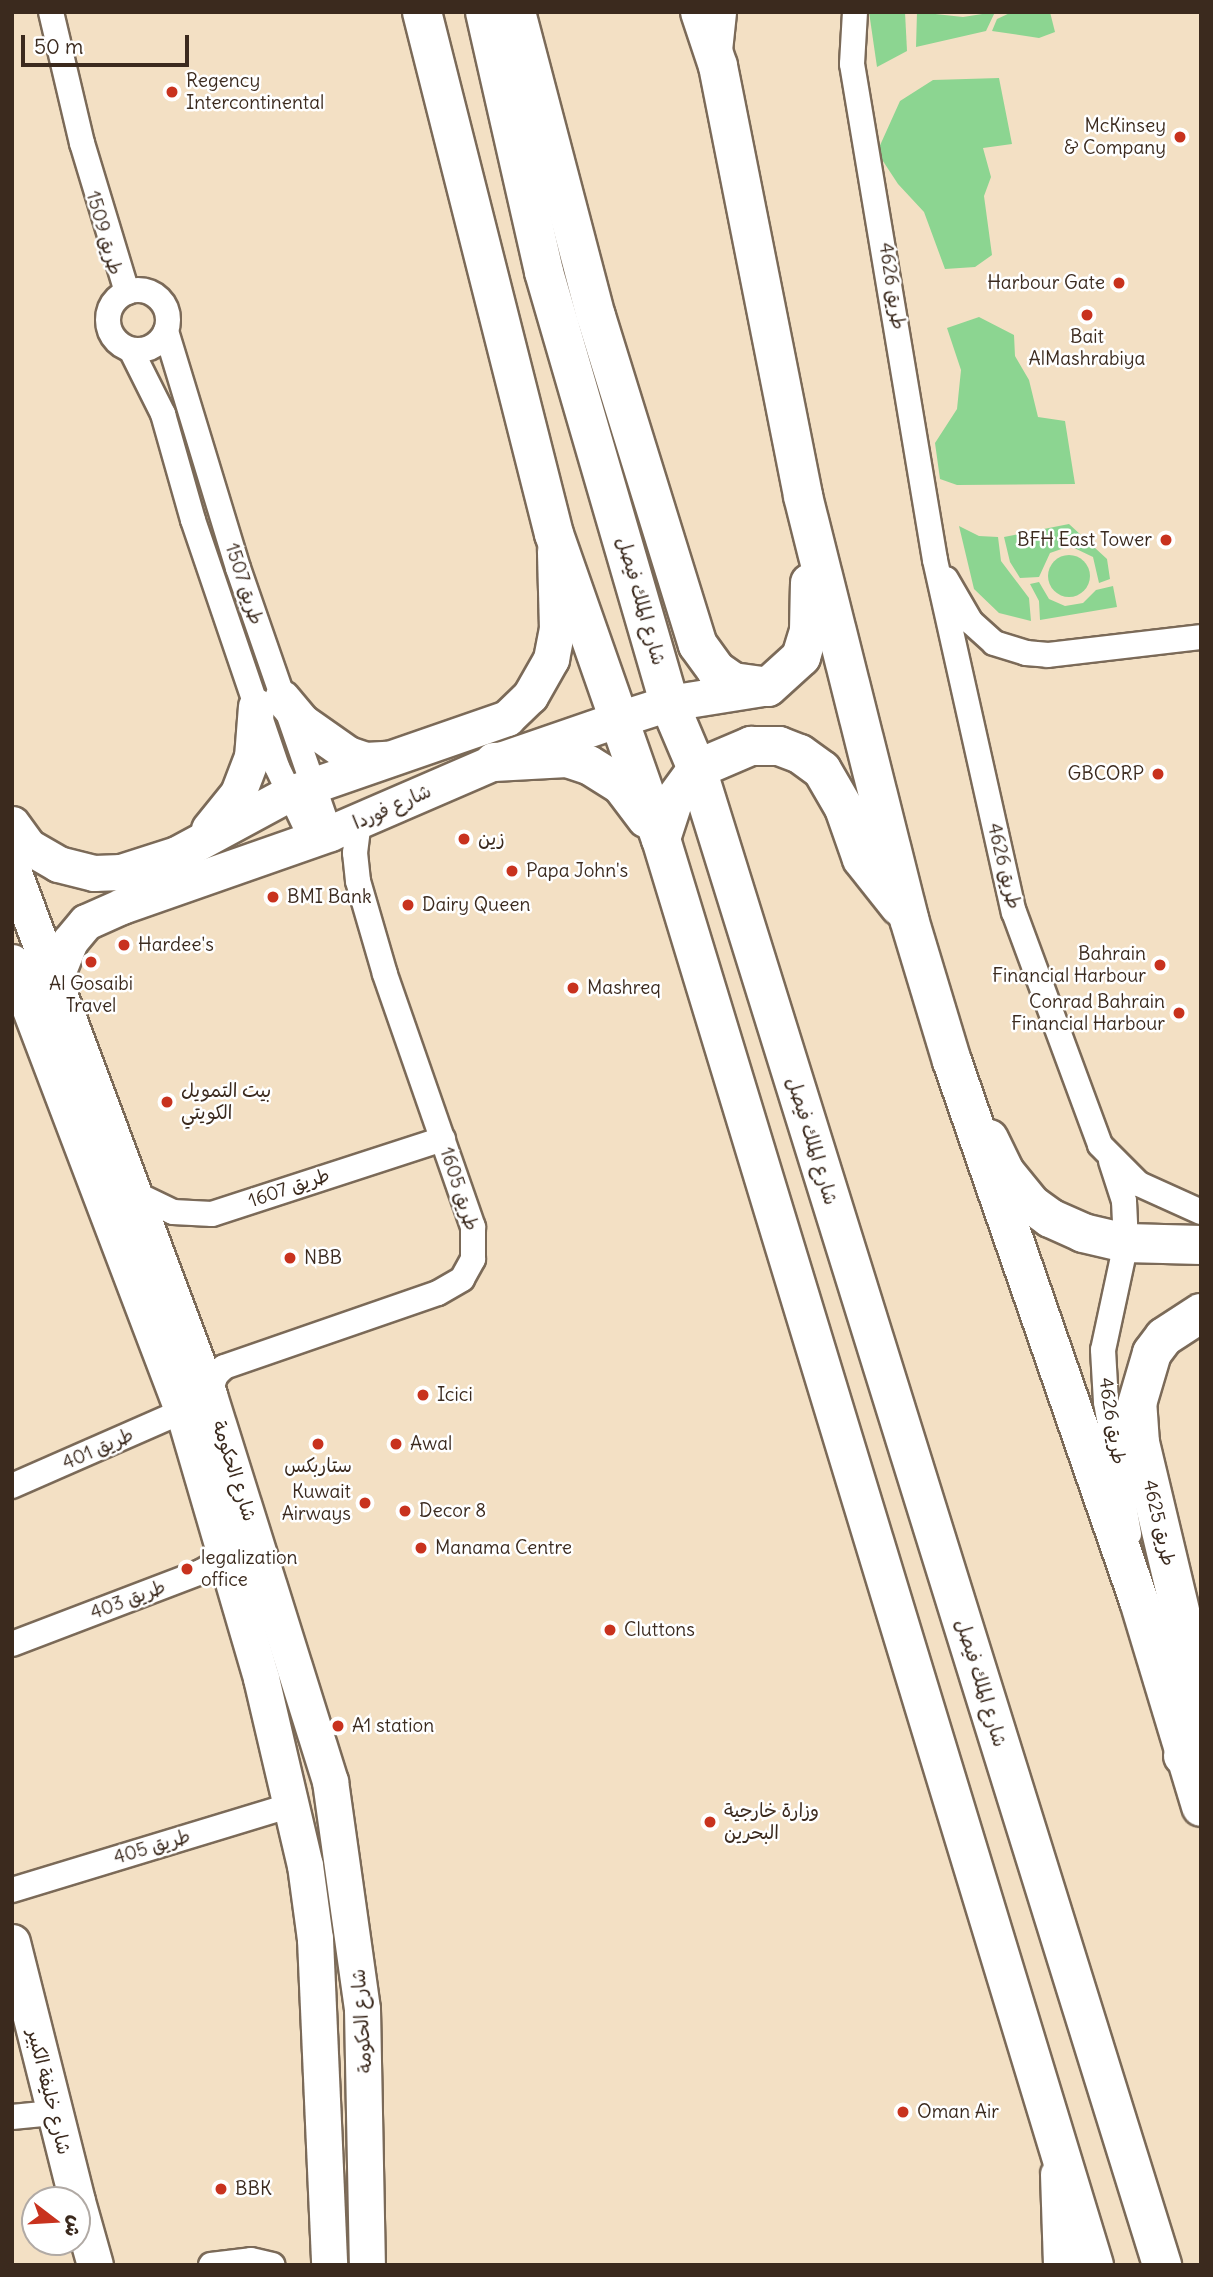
<!DOCTYPE html>
<meta charset="utf-8">
<style>
body{margin:0}
#map{position:relative;width:1213px;height:2277px;overflow:hidden;background:#f3e0c4;font-family:Delius,"Playpen Sans Arabic",sans-serif}
div>[style]{position:absolute}
[style*='--x']{left:calc(var(--x)*1px);top:calc(var(--y)*1px);width:calc(var(--w)*1px);rotate:calc(var(--a)*1deg)}
.green>*{inset:0;background:#8cd591}
.round{border-radius:50%}
.roads{filter:drop-shadow(2px 0 #7b6a58) drop-shadow(-2px 0 #7b6a58) drop-shadow(0 2px #7b6a58) drop-shadow(0 -2px #7b6a58)}
.street>*{height:24px;margin:-12px;padding:0 12px;transform-origin:12px;border-radius:12px;background:#fff}
.street>.ring{margin:-12px;padding:0;box-sizing:content-box;background:none;border:24px solid #fff;border-radius:50%}
.secondary>*{height:35px;margin:-17.5px;padding:0 17.5px;transform-origin:17.5px;border-radius:17.5px;background:#fff}
.primary>*{height:38px;margin:-19px;padding:0 19px;transform-origin:19px;border-radius:19px;background:#fff}
.highway>*{height:38px;margin:-19px;padding:0 19px;transform-origin:19px;border-radius:19px;background:#fff}
.dots>*{width:19px;height:19px;translate:-50% -50%;box-sizing:border-box;border:4px solid #fff;border-radius:50%}
span{translate:-50% -50%;white-space:nowrap;text-align:center;line-height:1.15;-webkit-text-stroke:5px #fff;paint-order:stroke}
.poi-label{font-size:19px;color:#3b2a1e}
.left{translate:0 -50%;text-align:left}
.right{translate:-100% -50%;text-align:right}
.street-label{font-size:19px;color:#3b2a1e}
.frame{position:absolute;inset:0;border:14px solid #3b2a1e;pointer-events:none}
.north{position:absolute;left:21px;top:2186px;width:70px;height:70px;box-sizing:border-box;background:#fff;border:2px solid #b1aaa5;border-radius:50%;rotate:107deg;font-size:19px;font-weight:700;line-height:28px;text-align:center;color:#3b2a1e}
.north::after{content:'';display:block;margin:auto;width:24px;height:32px;background:#c8321e;clip-path:polygon(50% 0,100% 100%,50% 72%,0 100%)}
.scale{position:absolute;left:21px;top:35px;width:168px;height:32px;box-sizing:border-box;border:4px solid #3b2a1e;border-top:0;padding-left:9px;font-size:21px;line-height:24px;white-space:nowrap;color:#3b2a1e;-webkit-text-stroke:5px #fff;paint-order:stroke}
</style>
<div id="map">
<div class="green">
<div style="clip-path:polygon(869px 12px,905px 12px,907px 51px,877px 67px)"></div>
<div style="clip-path:polygon(917px 12px,963px 17px,995px 12px,986px 31px,916px 47px)"></div>
<div style="clip-path:polygon(1012px 12px,1050px 12px,1055px 32px,1039px 38px,992px 31px,997px 19px)"></div>
<div style="clip-path:polygon(999px 78px,1012px 144px,983px 148px,991px 177px,984px 196px,992px 255px,975px 267px,945px 269px,924px 212px,898px 184px,877px 152px,900px 101px,933px 80px)"></div>
<div style="clip-path:polygon(979px 317px,1014px 335px,1015px 356px,1029px 380px,1038px 417px,1065px 421px,1075px 484px,957px 485px,940px 479px,935px 443px,957px 409px,961px 370px,947px 328px)"></div>
<div style="clip-path:polygon(1069px 524px,1107px 559px,1110px 579px,1099px 583px,1093px 557px,1070px 546px,1050px 553px,1039px 577px,1020px 578px,1010px 562px,1004px 537px)"></div>
<div style="clip-path:polygon(959px 526px,979px 536px,998px 537px,1001px 561px,1029px 598px,1031px 621px,999px 613px,974px 589px)"></div>
<div class="round" style="left:1048px;top:555px;width:42px;height:42px"></div>
<div style="clip-path:polygon(1039px 582px,1049px 599px,1065px 606px,1083px 603px,1096px 590px,1113px 586px,1117px 607px,1040px 620px,1039px 601px,1030px 584px)"></div>
</div>
<div class="roads">
<div class="street">
<div style="--x:51;--y:12;--w:135;--a:76.7"></div>
<div style="--x:82;--y:143;--w:156;--a:73.2"></div>
<div style="--x:855;--y:12;--w:52;--a:93.3"></div>
<div style="--x:852;--y:64;--w:503;--a:80.5"></div>
<div style="--x:935;--y:560;--w:361;--a:77.4"></div>
<div style="--x:1014;--y:912;--w:248;--a:69.7"></div>
<div style="--x:1100;--y:1145;--w:55;--a:45"></div>
<div style="--x:1139;--y:1184;--w:68;--a:24.3"></div>
<div style="--x:720;--y:51;--w:39;--a:-84"></div>
<div class="ring" style="left:108px;top:290px;width:36px;height:36px"></div>
<div style="--x:166;--y:331;--w:248;--a:73.1"></div>
<div style="--x:238;--y:568;--w:281;--a:70.9"></div>
<div style="--x:131;--y:350;--w:72;--a:63.4"></div>
<div style="--x:163;--y:414;--w:110;--a:74.2"></div>
<div style="--x:193;--y:520;--w:261;--a:71.2"></div>
<div style="--x:277;--y:767;--w:81;--a:64.4"></div>
<div style="--x:946;--y:579;--w:50;--a:59.8"></div>
<div style="--x:971;--y:622;--w:31;--a:42"></div>
<div style="--x:994;--y:643;--w:34;--a:17"></div>
<div style="--x:1026;--y:653;--w:22;--a:5"></div>
<div style="--x:1048;--y:655;--w:154;--a:-6.7"></div>
<div style="--x:1111;--y:1161;--w:42;--a:72"></div>
<div style="--x:1124;--y:1201;--w:42;--a:87.3"></div>
<div style="--x:1126;--y:1243;--w:109;--a:102.1"></div>
<div style="--x:1103;--y:1350;--w:52;--a:86.7"></div>
<div style="--x:1106;--y:1402;--w:134;--a:80.1"></div>
<div style="--x:136;--y:1194;--w:41;--a:25.9"></div>
<div style="--x:173;--y:1212;--w:39;--a:3"></div>
<div style="--x:212;--y:1214;--w:243;--a:-18"></div>
<div style="--x:209;--y:1395;--w:21;--a:-71"></div>
<div style="--x:216;--y:1375;--w:11;--a:-45"></div>
<div style="--x:224;--y:1367;--w:226;--a:-19.1"></div>
<div style="--x:438;--y:1293;--w:28;--a:-30"></div>
<div style="--x:462;--y:1279;--w:23;--a:-61"></div>
<div style="--x:473;--y:1259;--w:32;--a:-90"></div>
<div style="--x:473;--y:1227;--w:268;--a:-109.2"></div>
<div style="--x:385;--y:974;--w:97;--a:-106.2"></div>
<div style="--x:358;--y:881;--w:28;--a:-96"></div>
<div style="--x:355;--y:853;--w:31;--a:-83"></div>
<div style="--x:12;--y:1486;--w:187;--a:-23.7"></div>
<div style="--x:12;--y:1644;--w:202;--a:-20.9"></div>
<div style="--x:201;--y:1572;--w:14;--a:-30"></div>
<div style="--x:213;--y:1565;--w:30;--a:-70"></div>
<div style="--x:12;--y:1890;--w:292;--a:-16.9"></div>
<div style="--x:12;--y:2117;--w:41;--a:-5.6"></div>
<div style="--x:211;--y:2265;--w:40;--a:-7.1"></div>
<div style="--x:251;--y:2260;--w:22;--a:13"></div>
</div>
<div class="secondary">
<div style="--x:282;--y:698;--w:30;--a:50"></div>
<div style="--x:301;--y:721;--w:57;--a:35.1"></div>
<div style="--x:348;--y:754;--w:18;--a:19"></div>
<div style="--x:365;--y:760;--w:22;--a:-3"></div>
<div style="--x:12;--y:824;--w:29;--a:54"></div>
<div style="--x:29;--y:847;--w:34;--a:30"></div>
<div style="--x:58;--y:864;--w:37;--a:14"></div>
<div style="--x:94;--y:873;--w:27;--a:-2"></div>
<div style="--x:121;--y:872;--w:59;--a:-17.8"></div>
<div style="--x:177;--y:854;--w:126;--a:-28.4"></div>
<div style="--x:288;--y:794;--w:232;--a:-19.1"></div>
<div style="--x:507;--y:718;--w:32;--a:-44"></div>
<div style="--x:530;--y:696;--w:43;--a:-60.4"></div>
<div style="--x:551;--y:659;--w:31;--a:-79"></div>
<div style="--x:557;--y:629;--w:78;--a:-91.5"></div>
<div style="--x:209;--y:829;--w:46;--a:-51.1"></div>
<div style="--x:238;--y:793;--w:39;--a:-69"></div>
<div style="--x:252;--y:757;--w:51;--a:-85.5"></div>
<div style="--x:12;--y:868;--w:563;--a:69.5"></div>
<div style="--x:209;--y:1395;--w:405;--a:72.6"></div>
<div style="--x:330;--y:1781;--w:230;--a:82"></div>
<div style="--x:362;--y:2009;--w:256;--a:88.9"></div>
<div style="--x:12;--y:962;--w:480;--a:69.2"></div>
<div style="--x:183;--y:1411;--w:278;--a:73.7"></div>
<div style="--x:261;--y:1678;--w:192;--a:76.8"></div>
<div style="--x:305;--y:1865;--w:75;--a:82.3"></div>
<div style="--x:315;--y:1939;--w:326;--a:87.5"></div>
<div style="--x:54;--y:981;--w:43;--a:-68.2"></div>
<div style="--x:70;--y:941;--w:25;--a:-50"></div>
<div style="--x:86;--y:922;--w:39;--a:-24"></div>
<div style="--x:122;--y:906;--w:220;--a:-19.3"></div>
<div style="--x:330;--y:833;--w:179;--a:-23.4"></div>
<div style="--x:494;--y:762;--w:135;--a:-19"></div>
<div style="--x:622;--y:718;--w:49;--a:-17.7"></div>
<div style="--x:669;--y:703;--w:95;--a:-9.1"></div>
<div style="--x:12;--y:1942;--w:266;--a:75.9"></div>
<div style="--x:1058;--y:2174;--w:91;--a:88.1"></div>
<div style="--x:77;--y:2201;--w:66;--a:74.3"></div>
</div>
<div class="primary">
<div style="--x:989;--y:1139;--w:37;--a:64"></div>
<div style="--x:1005;--y:1172;--w:41;--a:50.9"></div>
<div style="--x:1031;--y:1204;--w:24;--a:36"></div>
<div style="--x:1050;--y:1218;--w:36;--a:24"></div>
<div style="--x:1083;--y:1233;--w:44;--a:13.1"></div>
<div style="--x:1126;--y:1243;--w:75;--a:1.5"></div>
<div style="--x:1183;--y:1756;--w:37;--a:-76"></div>
<div style="--x:1192;--y:1720;--w:80;--a:-93.6"></div>
<div style="--x:1187;--y:1640;--w:203;--a:-103.4"></div>
<div style="--x:1140;--y:1443;--w:39;--a:-94"></div>
<div style="--x:1137;--y:1404;--w:53;--a:-73.6"></div>
<div style="--x:1152;--y:1353;--w:20;--a:-53"></div>
<div style="--x:1164;--y:1337;--w:44;--a:-33"></div>
</div>
<div class="highway">
<div style="--x:422;--y:12;--w:538;--a:75.81"></div>
<div style="--x:554;--y:534;--w:323;--a:70.7"></div>
<div style="--x:661;--y:839;--w:1490;--a:73.11"></div>
<div style="--x:485;--y:12;--w:267;--a:77.2"></div>
<div style="--x:544;--y:272;--w:449;--a:73.8"></div>
<div style="--x:669;--y:703;--w:72;--a:67"></div>
<div style="--x:697;--y:769;--w:1567;--a:72.73"></div>
<div style="--x:516;--y:12;--w:314;--a:75.3"></div>
<div style="--x:596;--y:316;--w:344;--a:72.8"></div>
<div style="--x:698;--y:645;--w:31;--a:54"></div>
<div style="--x:716;--y:670;--w:21;--a:35"></div>
<div style="--x:733;--y:682;--w:35;--a:8"></div>
<div style="--x:768;--y:687;--w:45;--a:-42.3"></div>
<div style="--x:801;--y:657;--w:28;--a:-73"></div>
<div style="--x:809;--y:630;--w:47;--a:-88.8"></div>
<div style="--x:700;--y:12;--w:57;--a:71.6"></div>
<div style="--x:718;--y:66;--w:438;--a:78.8"></div>
<div style="--x:803;--y:496;--w:436;--a:75.9"></div>
<div style="--x:909;--y:919;--w:148;--a:73.2"></div>
<div style="--x:952;--y:1061;--w:571;--a:70.9"></div>
<div style="--x:1139;--y:1601;--w:215;--a:73.2"></div>
<div style="--x:494;--y:762;--w:73;--a:-3.1"></div>
<div style="--x:567;--y:758;--w:23;--a:18"></div>
<div style="--x:589;--y:765;--w:39;--a:32"></div>
<div style="--x:622;--y:786;--w:41;--a:52.9"></div>
<div style="--x:661;--y:839;--w:39;--a:-72"></div>
<div style="--x:673;--y:802;--w:41;--a:-54"></div>
<div style="--x:697;--y:769;--w:59;--a:-23.1"></div>
<div style="--x:751;--y:746;--w:28;--a:0"></div>
<div style="--x:779;--y:746;--w:22;--a:21"></div>
<div style="--x:800;--y:754;--w:27;--a:36"></div>
<div style="--x:822;--y:770;--w:44;--a:59.9"></div>
<div style="--x:844;--y:808;--w:54;--a:70.6"></div>
<div style="--x:862;--y:859;--w:61;--a:51.6"></div>
</div>
</div>
<div class="dots">
<div style="left:172px;top:92px;background:#c8321e"></div>
<div style="left:1180px;top:137px;background:#c8321e"></div>
<div style="left:1119px;top:283px;background:#c8321e"></div>
<div style="left:1087px;top:315px;background:#c8321e"></div>
<div style="left:1166px;top:540px;background:#c8321e"></div>
<div style="left:1158px;top:774px;background:#c8321e"></div>
<div style="left:464px;top:839px;background:#c8321e"></div>
<div style="left:512px;top:871px;background:#c8321e"></div>
<div style="left:273px;top:897px;background:#c8321e"></div>
<div style="left:408px;top:905px;background:#c8321e"></div>
<div style="left:124px;top:945px;background:#c8321e"></div>
<div style="left:91px;top:962px;background:#c8321e"></div>
<div style="left:1160px;top:965px;background:#c8321e"></div>
<div style="left:573px;top:988px;background:#c8321e"></div>
<div style="left:1179px;top:1013px;background:#c8321e"></div>
<div style="left:167px;top:1102px;background:#c8321e"></div>
<div style="left:290px;top:1258px;background:#c8321e"></div>
<div style="left:423px;top:1395px;background:#c8321e"></div>
<div style="left:318px;top:1444px;background:#c8321e"></div>
<div style="left:396px;top:1444px;background:#c8321e"></div>
<div style="left:365px;top:1503px;background:#c8321e"></div>
<div style="left:405px;top:1511px;background:#c8321e"></div>
<div style="left:421px;top:1548px;background:#c8321e"></div>
<div style="left:187px;top:1569px;background:#c8321e"></div>
<div style="left:610px;top:1630px;background:#c8321e"></div>
<div style="left:338px;top:1726px;background:#c8321e"></div>
<div style="left:710px;top:1822px;background:#c8321e"></div>
<div style="left:903px;top:2112px;background:#c8321e"></div>
<div style="left:221px;top:2189px;background:#c8321e"></div>
</div>
<div class="poi-label">
<span class="left" style="left:186px;top:92px">Regency<br>Intercontinental</span>
<span class="right" style="left:1166px;top:137px">McKinsey<br>&amp; Company</span>
<span class="right" style="left:1105px;top:283px">Harbour Gate</span>
<span style="left:1087px;top:348px">Bait<br>AlMashrabiya</span>
<span class="right" style="left:1152px;top:540px">BFH East Tower</span>
<span class="right" style="left:1144px;top:774px">GBCORP</span>
<span class="left" style="left:478px;top:839px">زين</span>
<span class="left" style="left:526px;top:871px">Papa John's</span>
<span class="left" style="left:287px;top:897px">BMI Bank</span>
<span class="left" style="left:422px;top:905px">Dairy Queen</span>
<span class="left" style="left:138px;top:945px">Hardee's</span>
<span class="right" style="left:1146px;top:965px">Bahrain<br>Financial Harbour</span>
<span style="left:91px;top:995px">Al Gosaibi<br>Travel</span>
<span class="left" style="left:587px;top:988px">Mashreq</span>
<span class="right" style="left:1165px;top:1013px">Conrad Bahrain<br>Financial Harbour</span>
<span class="left" style="left:181px;top:1102px">بيت التمويل<br>الكويتي</span>
<span class="left" style="left:304px;top:1258px">NBB</span>
<span class="left" style="left:437px;top:1395px">Icici</span>
<span class="left" style="left:410px;top:1444px">Awal</span>
<span style="left:318px;top:1466px">ستاربكس</span>
<span class="right" style="left:351px;top:1503px">Kuwait<br>Airways</span>
<span class="left" style="left:419px;top:1511px">Decor 8</span>
<span class="left" style="left:435px;top:1548px">Manama Centre</span>
<span class="left" style="left:201px;top:1569px">legalization<br>office</span>
<span class="left" style="left:624px;top:1630px">Cluttons</span>
<span class="left" style="left:352px;top:1726px">A1 station</span>
<span class="left" style="left:724px;top:1822px">وزارة خارجية<br>البحرين</span>
<span class="left" style="left:917px;top:2112px">Oman Air</span>
<span class="left" style="left:235px;top:2189px">BBK</span>
</div>
<div class="street-label">
<span style="left:104px;top:233px;rotate:74deg">طريق 1509</span>
<span style="left:892px;top:286px;rotate:81deg">طريق 4626</span>
<span style="left:244px;top:584px;rotate:72deg">طريق 1507</span>
<span style="left:641px;top:601px;rotate:74deg">شارع الملك فيصل</span>
<span style="left:392px;top:807px;rotate:-24deg">شارع فوردا</span>
<span style="left:1004px;top:866px;rotate:76deg">طريق 4626</span>
<span style="left:812px;top:1141px;rotate:73deg">شارع الملك فيصل</span>
<span style="left:289px;top:1188px;rotate:-19deg">طريق 1607</span>
<span style="left:459px;top:1189px;rotate:72deg">طريق 1605</span>
<span style="left:1112px;top:1421px;rotate:81deg">طريق 4626</span>
<span style="left:98px;top:1449px;rotate:-24deg">طريق 401</span>
<span style="left:234px;top:1471px;rotate:72deg">شارع الحكومة</span>
<span style="left:1159px;top:1523px;rotate:77deg">طريق 4625</span>
<span style="left:128px;top:1600px;rotate:-21deg">طريق 403</span>
<span style="left:981px;top:1683px;rotate:73deg">شارع الملك فيصل</span>
<span style="left:152px;top:1847px;rotate:-17deg">طريق 405</span>
<span style="left:362px;top:2021px;rotate:-94deg">شارع الحكومة</span>
<span style="left:49px;top:2092px;rotate:76deg">شارع خليفة الكبير</span>
</div>
<div class="frame"></div>
<div class="north">ش</div>
<div class="scale">50 m</div>
</div>
